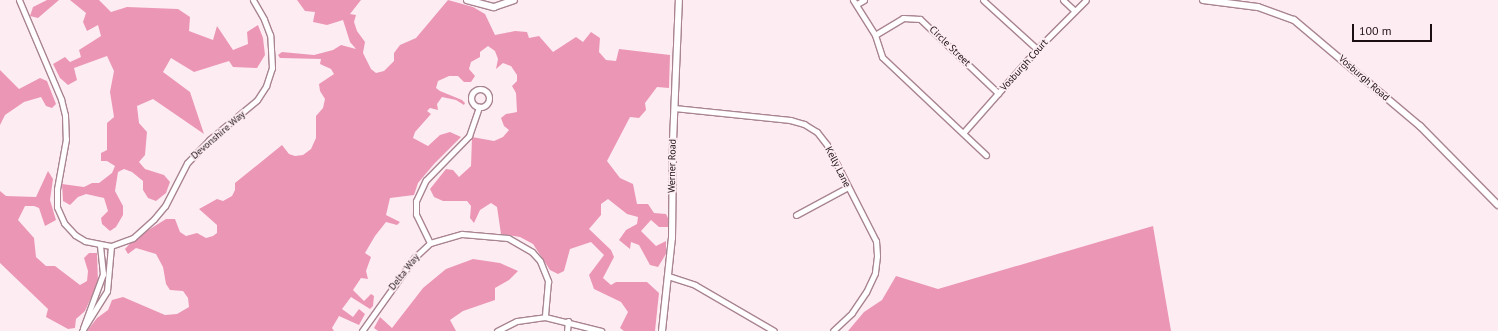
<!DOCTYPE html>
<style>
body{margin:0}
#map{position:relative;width:1498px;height:331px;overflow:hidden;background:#fdedf2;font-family:"PT Sans",sans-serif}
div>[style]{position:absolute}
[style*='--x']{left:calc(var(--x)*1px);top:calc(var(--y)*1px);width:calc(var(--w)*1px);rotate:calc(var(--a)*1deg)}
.forest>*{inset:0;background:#ec96b6}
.roads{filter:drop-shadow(1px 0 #a98490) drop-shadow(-1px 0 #a98490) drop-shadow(0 1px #a98490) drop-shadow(0 -1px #a98490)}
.minor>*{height:5px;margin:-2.5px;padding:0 2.5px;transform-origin:2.5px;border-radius:2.5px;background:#fff}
.minor>.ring{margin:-2.5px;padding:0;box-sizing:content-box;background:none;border:5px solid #fff;border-radius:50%}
.tertiary>*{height:6px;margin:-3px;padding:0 3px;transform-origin:3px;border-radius:3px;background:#fff}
span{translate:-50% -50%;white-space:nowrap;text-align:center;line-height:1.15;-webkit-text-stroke:3.5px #fdedf2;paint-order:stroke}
.street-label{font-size:10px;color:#1c0f14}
.scale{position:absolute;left:1352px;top:24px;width:80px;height:18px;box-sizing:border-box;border:2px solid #1c0f14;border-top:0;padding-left:5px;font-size:12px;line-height:14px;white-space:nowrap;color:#1c0f14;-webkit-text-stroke:3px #fdedf2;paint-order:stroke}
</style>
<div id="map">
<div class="forest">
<div style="clip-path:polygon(47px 0,59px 0,38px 18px,30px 16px,33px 7px)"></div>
<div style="clip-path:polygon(70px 0,99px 0,111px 12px,127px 7px,178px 9px,190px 17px,189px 31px,213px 40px,217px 26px,233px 50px,248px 44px,247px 32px,258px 25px,263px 38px,265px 55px,257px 68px,233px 67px,229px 61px,194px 72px,171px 58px,163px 72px,190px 92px,204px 134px,153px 99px,137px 106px,139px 123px,147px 132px,145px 155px,139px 162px,145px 169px,164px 175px,170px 182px,166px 193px,156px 201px,148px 198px,143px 190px,143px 181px,132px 172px,124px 169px,118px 172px,115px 191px,123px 206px,123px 215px,116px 227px,110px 231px,102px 224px,101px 218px,108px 211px,104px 198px,86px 194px,78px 197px,70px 205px,63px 201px,62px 184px,84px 187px,92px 183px,99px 183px,112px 173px,115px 166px,107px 161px,101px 161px,101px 153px,107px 150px,107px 123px,114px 117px,110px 92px,114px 71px,107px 56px,74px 68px,77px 80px,68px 85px,60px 78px,53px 64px,65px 57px,70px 62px,81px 57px,79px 50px,101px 36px,98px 25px,87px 31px,83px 22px,86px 13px)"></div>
<div style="clip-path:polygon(297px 0,361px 0,350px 14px,356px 15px,354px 22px,357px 31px,365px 42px,363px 53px,371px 69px,376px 73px,384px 71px,394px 61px,394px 53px,400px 45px,416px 38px,448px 0,473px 7px,485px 14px,495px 35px,515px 31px,527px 32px,529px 38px,539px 36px,553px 52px,576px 37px,583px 42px,591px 32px,600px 38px,599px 52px,606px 60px,616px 61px,619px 49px,670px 55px,669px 88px,657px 87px,645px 103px,646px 110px,639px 118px,630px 117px,607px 161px,620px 178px,633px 184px,637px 204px,648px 204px,654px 213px,666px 214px,669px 220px,668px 227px,659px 227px,651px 220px,641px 231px,656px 246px,666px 241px,666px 254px,658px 267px,650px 265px,639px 245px,631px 242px,630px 249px,619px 240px,626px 230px,637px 224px,638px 217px,627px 214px,608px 199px,601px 204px,601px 215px,589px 229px,611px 250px,614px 257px,603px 278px,611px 285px,616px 282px,647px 282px,659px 293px,655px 331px,624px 331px,620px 328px,628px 312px,621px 302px,594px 289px,589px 275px,604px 255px,591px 242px,570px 249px,564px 271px,558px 274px,550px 270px,533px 244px,520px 237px,501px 234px,497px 207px,491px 203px,480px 210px,474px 223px,470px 218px,471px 206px,467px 201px,443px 201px,434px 197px,430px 189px,446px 169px,453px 170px,459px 177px,471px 166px,472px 137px,494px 141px,503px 137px,509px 130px,504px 126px,501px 118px,506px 114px,517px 112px,516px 93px,512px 86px,517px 81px,517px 75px,511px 66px,503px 63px,496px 69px,498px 59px,495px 51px,488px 46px,480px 52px,480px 57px,471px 62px,469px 69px,475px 76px,471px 82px,464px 82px,458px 76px,449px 76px,438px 81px,436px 88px,440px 91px,462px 100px,465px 103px,464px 105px,456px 100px,442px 97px,437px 104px,438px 110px,430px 108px,427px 111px,431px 114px,415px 132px,413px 138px,428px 146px,440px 135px,450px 132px,461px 137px,434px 164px,418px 183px,414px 195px,390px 198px,386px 215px,400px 222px,397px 225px,386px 222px,375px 236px,365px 253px,371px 257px,366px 271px,368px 279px,361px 278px,353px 290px,364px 301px,371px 294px,374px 296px,373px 306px,370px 309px,351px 297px,342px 309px,353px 317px,359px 309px,365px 314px,359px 325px,339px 316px,332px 328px,334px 331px,87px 331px,97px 318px,108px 310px,112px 300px,123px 297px,165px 315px,177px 314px,189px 307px,188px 298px,183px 291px,170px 290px,166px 284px,163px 267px,156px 254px,136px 248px,128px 254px,125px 249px,134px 239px,166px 219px,175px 219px,180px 232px,186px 236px,197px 233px,206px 238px,213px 236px,217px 233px,217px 225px,199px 209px,217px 199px,223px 201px,232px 196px,235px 190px,235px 183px,282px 145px,289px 154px,295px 156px,303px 155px,311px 149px,316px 138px,316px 116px,323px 108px,325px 99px,320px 91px,319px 84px,334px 74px,331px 69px,320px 64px,321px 59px,280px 58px,278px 55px,282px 52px,314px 55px,333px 50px,341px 45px,356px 49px,350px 42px,343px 20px,327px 25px,313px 22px,315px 12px,305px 11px)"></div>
<div style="clip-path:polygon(0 70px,19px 89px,40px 78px,47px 81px,56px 104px,52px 108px,46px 106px,41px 97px,24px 102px,5px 115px,0 125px)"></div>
<div style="clip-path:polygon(48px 171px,53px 179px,50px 200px,56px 220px,45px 226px,39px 208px,34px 206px,25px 206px,18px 220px,34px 238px,36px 257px,46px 266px,55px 266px,80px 285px,87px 281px,88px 271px,84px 258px,89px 253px,97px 253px,98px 282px,85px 311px,76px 319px,75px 328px,68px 329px,46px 317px,48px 309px,0 263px,0 191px,6px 196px,36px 197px)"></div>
<div style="clip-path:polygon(1153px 226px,1171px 331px,848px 331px,864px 312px,882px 300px,896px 276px,938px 289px)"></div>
<div style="clip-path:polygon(473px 259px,500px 263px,518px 271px,509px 280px,495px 288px,495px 300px,463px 311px,450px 320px,456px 331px,378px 331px,374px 328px,380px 317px,392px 328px,423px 288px,446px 269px)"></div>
</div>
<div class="roads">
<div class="minor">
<div style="--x:19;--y:0;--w:108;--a:67"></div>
<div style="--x:61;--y:99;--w:16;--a:76"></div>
<div style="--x:65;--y:115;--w:24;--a:88"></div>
<div style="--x:66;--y:139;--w:51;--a:100.2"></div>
<div style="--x:57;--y:189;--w:18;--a:90"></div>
<div style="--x:57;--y:207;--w:17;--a:66"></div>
<div style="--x:64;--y:223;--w:16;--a:47"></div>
<div style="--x:75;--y:235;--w:12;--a:31"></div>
<div style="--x:85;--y:241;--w:26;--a:11"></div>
<div style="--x:111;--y:246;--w:23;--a:-20"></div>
<div style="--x:133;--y:238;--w:28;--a:-42"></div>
<div style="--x:154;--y:219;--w:17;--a:-50"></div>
<div style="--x:165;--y:206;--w:48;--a:-62.9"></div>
<div style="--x:187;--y:163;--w:32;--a:-46"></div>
<div style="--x:209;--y:140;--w:62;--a:-39.8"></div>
<div style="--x:257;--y:100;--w:17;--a:-57"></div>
<div style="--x:266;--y:86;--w:19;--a:-72"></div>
<div style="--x:272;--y:68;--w:33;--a:-93"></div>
<div style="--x:270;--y:35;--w:17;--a:-111"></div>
<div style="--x:264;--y:19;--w:22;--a:-120"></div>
<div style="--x:853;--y:0;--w:41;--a:57.8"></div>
<div style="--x:875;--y:35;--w:23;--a:72"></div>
<div style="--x:882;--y:57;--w:143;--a:43.3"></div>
<div style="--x:983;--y:0;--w:73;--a:42.2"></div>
<div style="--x:1063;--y:0;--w:16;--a:43"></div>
<div style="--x:857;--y:4;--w:8;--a:-30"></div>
<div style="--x:875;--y:35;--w:33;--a:-31"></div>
<div style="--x:903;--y:18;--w:17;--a:3"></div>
<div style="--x:920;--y:19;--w:108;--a:43.5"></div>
<div class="ring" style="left:471px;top:89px;width:13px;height:13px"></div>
<div style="--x:674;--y:108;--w:117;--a:5.9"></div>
<div style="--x:790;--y:120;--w:15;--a:16"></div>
<div style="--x:804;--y:124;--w:15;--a:32"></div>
<div style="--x:817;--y:132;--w:16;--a:52"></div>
<div style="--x:827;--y:145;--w:108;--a:63"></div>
<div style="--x:876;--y:241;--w:15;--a:86"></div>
<div style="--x:877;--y:256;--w:17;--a:97"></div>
<div style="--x:875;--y:273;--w:21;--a:115"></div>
<div style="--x:866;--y:292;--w:25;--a:124"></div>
<div style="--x:852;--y:313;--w:26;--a:137"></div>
<div style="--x:963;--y:133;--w:112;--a:-48.6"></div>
<div style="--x:1037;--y:49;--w:69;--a:-45"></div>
<div style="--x:796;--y:215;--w:59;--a:-28.3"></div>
<div style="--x:430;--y:243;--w:32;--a:-116"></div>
<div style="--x:416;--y:214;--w:13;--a:-90"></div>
<div style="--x:416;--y:201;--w:23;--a:-65"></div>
<div style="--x:426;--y:180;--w:62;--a:-45.7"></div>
<div style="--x:469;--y:136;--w:31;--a:-71"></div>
<div style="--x:668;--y:276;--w:28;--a:18"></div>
<div style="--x:695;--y:285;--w:91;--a:30.2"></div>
<div style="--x:83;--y:328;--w:58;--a:-69.7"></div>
<div style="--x:103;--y:274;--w:29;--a:-96"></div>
<div style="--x:82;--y:331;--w:47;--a:-58"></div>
<div style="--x:107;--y:291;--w:45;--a:-84.9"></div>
<div style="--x:362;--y:331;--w:90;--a:-54.5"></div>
<div style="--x:414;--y:258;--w:22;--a:-43"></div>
<div style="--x:430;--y:243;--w:33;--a:-16"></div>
<div style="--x:462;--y:234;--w:46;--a:5"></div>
<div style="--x:508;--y:238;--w:28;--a:30"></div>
<div style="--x:532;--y:252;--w:12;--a:48"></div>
<div style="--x:540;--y:261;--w:22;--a:68"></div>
<div style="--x:548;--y:281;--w:36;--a:95"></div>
<div style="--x:497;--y:331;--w:22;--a:-27"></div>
<div style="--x:517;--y:321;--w:28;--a:-8"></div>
<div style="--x:545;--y:317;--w:58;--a:14"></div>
<div style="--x:567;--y:331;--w:10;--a:-84"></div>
</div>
<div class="tertiary">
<div style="--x:467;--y:0;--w:28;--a:15"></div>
<div style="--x:494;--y:7;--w:21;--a:-19"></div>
<div style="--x:1203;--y:0;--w:55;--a:7.3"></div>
<div style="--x:1258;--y:7;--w:38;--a:20"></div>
<div style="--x:1294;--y:20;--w:165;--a:40.1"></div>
<div style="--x:1420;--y:126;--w:111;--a:45.4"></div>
<div style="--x:662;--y:331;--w:94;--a:-83.9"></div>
<div style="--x:672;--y:238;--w:97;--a:-89.4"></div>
<div style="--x:673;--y:141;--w:141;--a:-87.6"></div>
</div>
</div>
<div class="street-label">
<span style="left:950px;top:46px;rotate:44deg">Circle Street</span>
<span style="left:1024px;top:65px;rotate:-48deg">Vosburgh Court</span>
<span style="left:1364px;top:78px;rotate:41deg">Vosburgh Road</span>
<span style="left:218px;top:135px;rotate:-41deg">Devonshire Way</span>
<span style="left:672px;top:166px;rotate:-89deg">Werner Road</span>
<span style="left:838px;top:167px;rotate:63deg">Kelly Lane</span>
<span style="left:404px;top:272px;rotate:-52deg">Delta Way</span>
</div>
<div class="scale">100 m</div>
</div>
